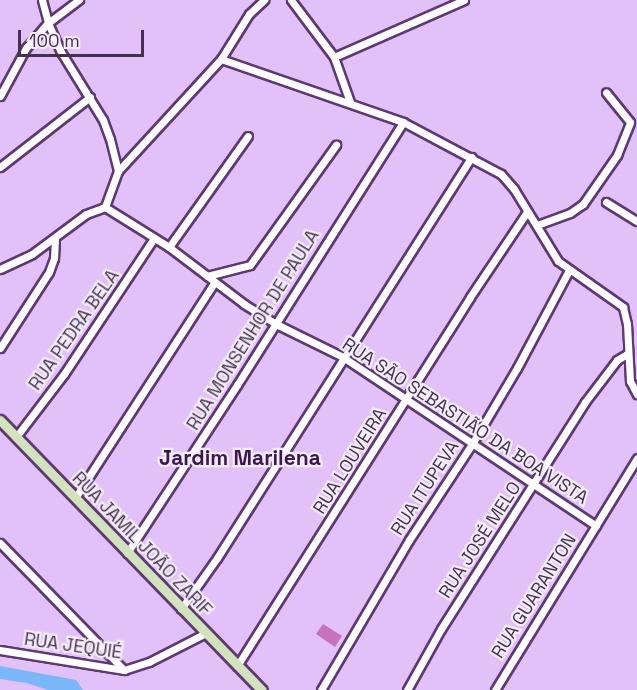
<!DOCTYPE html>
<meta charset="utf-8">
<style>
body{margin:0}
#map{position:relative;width:637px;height:690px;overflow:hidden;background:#e1c1f7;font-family:"Space Grotesk",sans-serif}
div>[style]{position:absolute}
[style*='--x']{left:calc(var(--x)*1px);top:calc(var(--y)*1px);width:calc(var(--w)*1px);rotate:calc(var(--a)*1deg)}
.water>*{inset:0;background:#79b7f9}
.building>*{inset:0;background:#c872be}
.roads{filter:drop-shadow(2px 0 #5d3973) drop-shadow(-2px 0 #5d3973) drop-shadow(0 2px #5d3973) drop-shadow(0 -2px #5d3973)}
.street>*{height:7px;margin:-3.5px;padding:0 3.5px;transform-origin:3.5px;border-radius:3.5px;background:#fff}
.secondary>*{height:9px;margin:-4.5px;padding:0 4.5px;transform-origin:4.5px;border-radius:4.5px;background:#d1e3ba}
span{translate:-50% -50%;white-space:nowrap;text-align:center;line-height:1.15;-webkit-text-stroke:4.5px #f5edfb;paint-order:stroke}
.street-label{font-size:18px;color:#42324d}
.quarter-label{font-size:21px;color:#3b174e;font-weight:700}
.scale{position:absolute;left:18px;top:30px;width:126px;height:27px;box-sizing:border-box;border:3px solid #42324d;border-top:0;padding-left:8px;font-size:18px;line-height:21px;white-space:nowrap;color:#42324d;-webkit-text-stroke:4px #f5edfb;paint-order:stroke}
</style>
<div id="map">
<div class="water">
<div style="clip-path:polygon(0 666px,76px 680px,83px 690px,48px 690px,27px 683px,0 679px)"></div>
</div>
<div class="building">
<div style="clip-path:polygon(323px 624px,342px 636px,335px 647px,316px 634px)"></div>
</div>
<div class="roads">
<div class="street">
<div style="--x:42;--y:0;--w:24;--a:75"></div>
<div style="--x:48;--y:23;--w:32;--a:66"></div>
<div style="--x:61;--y:52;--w:80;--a:58.3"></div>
<div style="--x:103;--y:120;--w:20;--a:70"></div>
<div style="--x:110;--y:139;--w:33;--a:76"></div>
<div style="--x:118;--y:171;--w:38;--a:110"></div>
<div style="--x:291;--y:0;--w:71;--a:53"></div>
<div style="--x:334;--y:57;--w:48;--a:70.4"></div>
<div style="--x:334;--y:57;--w:142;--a:-23.7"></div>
<div style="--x:221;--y:59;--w:193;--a:19.1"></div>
<div style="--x:403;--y:122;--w:111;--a:28"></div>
<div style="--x:501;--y:174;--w:20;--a:49"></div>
<div style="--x:514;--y:189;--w:84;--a:58.6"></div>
<div style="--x:558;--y:261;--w:80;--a:35.3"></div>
<div style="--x:623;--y:307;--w:17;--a:77"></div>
<div style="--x:627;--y:324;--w:57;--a:87"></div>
<div style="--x:630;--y:381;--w:15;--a:62"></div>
<div style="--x:0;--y:96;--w:55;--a:-61.6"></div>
<div style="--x:26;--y:48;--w:33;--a:-49"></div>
<div style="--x:48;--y:23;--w:39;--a:-37"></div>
<div style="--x:0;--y:167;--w:114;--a:-37.9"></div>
<div style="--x:118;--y:171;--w:152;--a:-47.4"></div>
<div style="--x:221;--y:59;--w:53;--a:-58.1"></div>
<div style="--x:249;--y:14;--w:21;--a:-43"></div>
<div style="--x:606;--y:202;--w:36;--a:32"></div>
<div style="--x:105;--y:207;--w:75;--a:32"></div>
<div style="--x:169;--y:247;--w:94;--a:37.2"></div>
<div style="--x:244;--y:304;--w:38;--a:32"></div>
<div style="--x:276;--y:324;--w:75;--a:26.2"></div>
<div style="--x:343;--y:357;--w:304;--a:33.7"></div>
<div style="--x:537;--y:225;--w:35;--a:-20"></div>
<div style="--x:570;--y:213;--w:16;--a:-35"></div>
<div style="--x:583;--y:204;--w:60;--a:-55.2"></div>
<div style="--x:617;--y:155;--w:35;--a:-68"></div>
<div style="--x:630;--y:122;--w:38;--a:-129"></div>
<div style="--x:169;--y:247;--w:136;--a:-54.6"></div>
<div style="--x:0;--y:269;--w:35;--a:-25"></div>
<div style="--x:32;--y:254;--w:67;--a:-36.5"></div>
<div style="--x:86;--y:214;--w:20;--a:-20"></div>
<div style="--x:207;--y:276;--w:44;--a:-14.3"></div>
<div style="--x:250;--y:265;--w:148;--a:-54.4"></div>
<div style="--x:0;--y:348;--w:90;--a:-57.2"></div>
<div style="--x:49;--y:272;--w:15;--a:-70"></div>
<div style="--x:54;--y:258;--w:20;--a:-87"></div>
<div style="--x:16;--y:437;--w:79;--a:-52.7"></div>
<div style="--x:64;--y:374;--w:163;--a:-56.5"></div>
<div style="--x:75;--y:498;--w:257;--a:-57.1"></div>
<div style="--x:0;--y:543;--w:177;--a:45.7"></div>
<div style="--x:127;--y:553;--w:201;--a:-56.8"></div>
<div style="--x:237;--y:385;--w:311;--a:-57.7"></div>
<div style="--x:181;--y:609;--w:62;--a:-54.8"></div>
<div style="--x:217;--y:558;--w:475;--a:-57.6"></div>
<div style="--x:0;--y:650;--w:126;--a:9.2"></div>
<div style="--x:124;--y:670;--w:26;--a:-18"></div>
<div style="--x:149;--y:662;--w:64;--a:-27"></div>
<div style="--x:237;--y:666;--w:436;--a:-57.7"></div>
<div style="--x:470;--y:297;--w:102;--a:-56.2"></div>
<div style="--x:321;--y:690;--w:174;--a:-59.6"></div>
<div style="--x:409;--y:540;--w:115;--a:-56.7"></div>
<div style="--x:472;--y:444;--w:88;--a:-59.4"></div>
<div style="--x:517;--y:368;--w:111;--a:-62"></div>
<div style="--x:407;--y:690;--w:70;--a:-60.9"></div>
<div style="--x:441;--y:629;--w:269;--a:-57.6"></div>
<div style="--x:585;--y:402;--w:53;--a:-52.7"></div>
<div style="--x:617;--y:360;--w:12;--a:-31"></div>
<div style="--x:495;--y:690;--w:272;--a:-58.5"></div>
</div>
<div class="secondary">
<div style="--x:0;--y:420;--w:376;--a:45.9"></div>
</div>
</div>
<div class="street-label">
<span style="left:74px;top:330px;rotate:-55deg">RUA PEDRA BELA</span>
<span style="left:253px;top:330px;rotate:-58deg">RUA MONSENHOR DE PAULA</span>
<span style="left:465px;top:421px;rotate:33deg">RUA SÃO SEBASTIÃO DA BOA VISTA</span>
<span style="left:350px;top:461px;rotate:-58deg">RUA LOUVEIRA</span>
<span style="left:425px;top:488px;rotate:-57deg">RUA ITUPEVA</span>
<span style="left:480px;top:540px;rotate:-57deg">RUA JOSÉ MELO</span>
<span style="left:142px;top:544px;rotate:46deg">RUA JAMIL JOÃO ZARIF</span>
<span style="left:534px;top:596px;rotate:-58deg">RUA GUARANTON</span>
<span style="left:73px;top:646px;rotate:8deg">RUA JEQUIÉ</span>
</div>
<div class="quarter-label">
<span style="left:240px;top:458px">Jardim Marilena</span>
</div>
<div class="scale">100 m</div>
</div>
